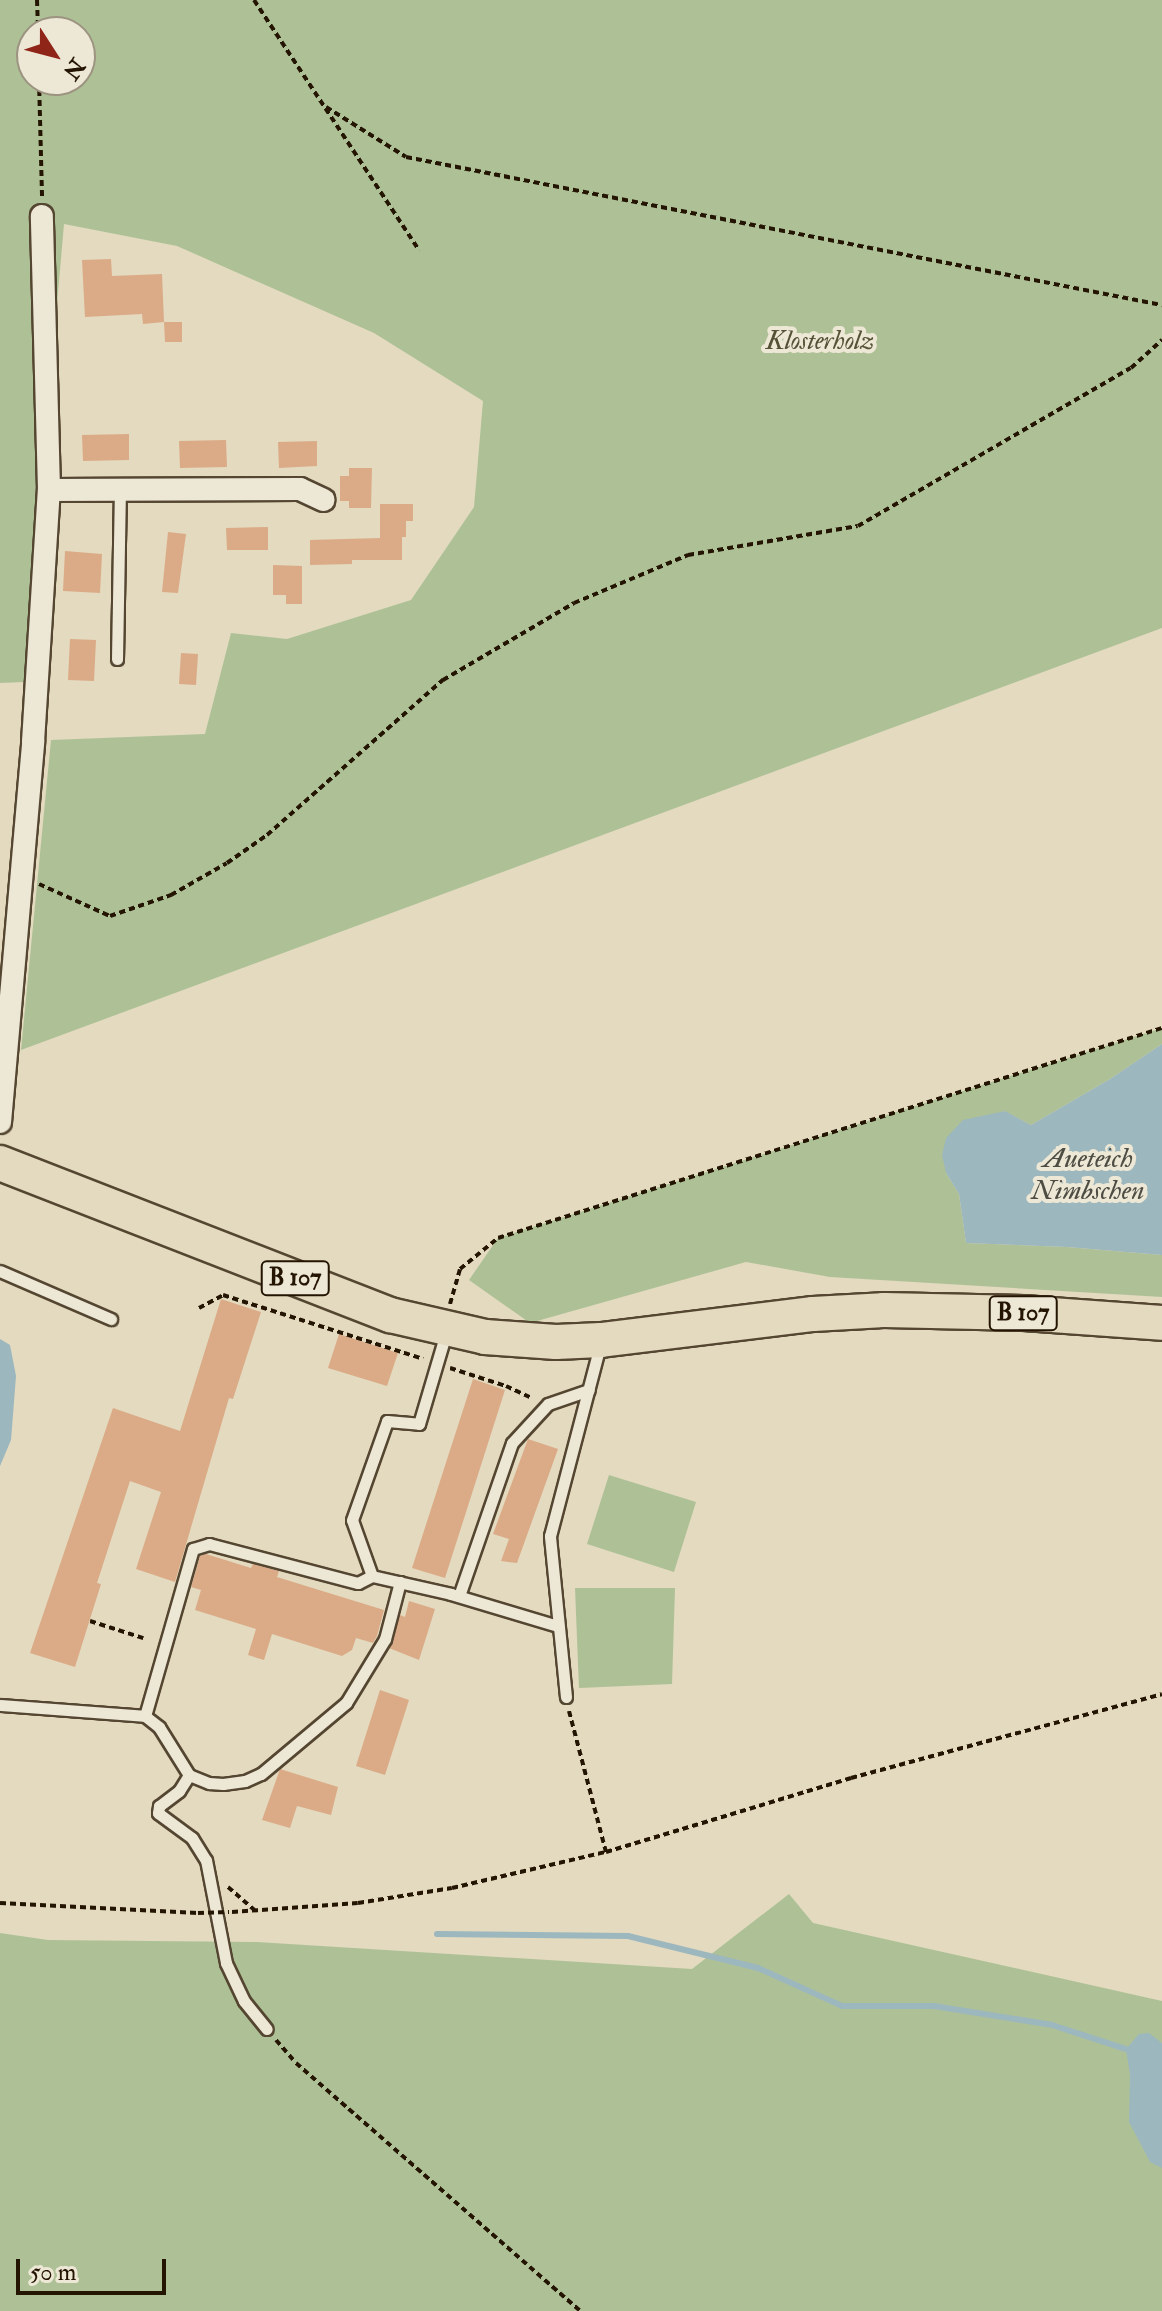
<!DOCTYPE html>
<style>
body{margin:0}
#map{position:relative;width:1162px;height:2311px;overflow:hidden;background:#e3dabf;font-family:"IM FELL Double Pica",serif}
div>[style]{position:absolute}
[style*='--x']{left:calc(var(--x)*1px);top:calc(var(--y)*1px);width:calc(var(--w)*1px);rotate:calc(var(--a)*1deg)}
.green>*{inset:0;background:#aec196}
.water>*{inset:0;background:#9cb7be}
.stream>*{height:6px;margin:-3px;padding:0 3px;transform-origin:3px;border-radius:3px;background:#9cb7be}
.building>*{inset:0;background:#dbab87}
.path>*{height:4px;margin-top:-2px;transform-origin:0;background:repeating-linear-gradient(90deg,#241402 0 6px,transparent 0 10px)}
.roads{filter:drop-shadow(2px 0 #544631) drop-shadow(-2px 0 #544631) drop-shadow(0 2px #544631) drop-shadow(0 -2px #544631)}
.lane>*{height:11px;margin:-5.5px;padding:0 5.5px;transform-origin:5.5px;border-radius:5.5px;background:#ede7d5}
.street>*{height:22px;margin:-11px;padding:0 11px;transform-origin:11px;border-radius:11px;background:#ede7d5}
.primary>*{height:34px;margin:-17px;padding:0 17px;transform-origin:17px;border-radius:17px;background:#e3dabf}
.path-bridge>*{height:4px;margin-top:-2px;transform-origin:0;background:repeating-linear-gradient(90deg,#241402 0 6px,transparent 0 10px)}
span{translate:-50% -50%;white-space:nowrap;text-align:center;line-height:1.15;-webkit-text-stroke:8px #ede7d5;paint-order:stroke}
.shield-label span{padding:2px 6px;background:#ede7d5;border:2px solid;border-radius:6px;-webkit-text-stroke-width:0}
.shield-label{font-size:24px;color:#241402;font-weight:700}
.park-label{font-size:26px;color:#545136;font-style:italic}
.water-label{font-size:28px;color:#4e4d44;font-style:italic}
.north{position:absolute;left:16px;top:16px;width:80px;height:80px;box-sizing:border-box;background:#ede7d5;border:2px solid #9d9381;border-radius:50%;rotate:126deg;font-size:22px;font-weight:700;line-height:32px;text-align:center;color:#241402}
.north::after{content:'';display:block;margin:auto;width:28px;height:36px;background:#8f2418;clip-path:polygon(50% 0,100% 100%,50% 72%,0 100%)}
.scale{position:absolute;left:16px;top:2259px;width:150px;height:36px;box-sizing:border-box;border:4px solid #241402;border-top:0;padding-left:10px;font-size:24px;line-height:28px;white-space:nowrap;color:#241402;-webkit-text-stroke:6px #ede7d5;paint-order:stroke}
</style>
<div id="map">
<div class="green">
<div style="clip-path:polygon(evenodd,0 0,1162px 0,1162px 628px,21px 1050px,51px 740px,205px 734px,231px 633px,287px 639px,411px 600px,474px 507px,483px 401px,374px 333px,177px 246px,64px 224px,24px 682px,0 683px,0 0,32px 32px,80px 32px,80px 80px,32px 80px,32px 32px)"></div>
<div style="clip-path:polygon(1162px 1028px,1162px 1044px,1110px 1079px,1031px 1125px,1004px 1111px,946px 1173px,959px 1194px,966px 1243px,1067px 1247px,1162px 1255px,1162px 1297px,830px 1277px,746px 1262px,530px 1323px,469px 1280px,498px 1238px)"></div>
<div style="clip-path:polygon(609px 1475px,696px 1502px,674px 1572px,587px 1544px)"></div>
<div style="clip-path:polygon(575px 1588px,675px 1588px,672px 1684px,579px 1688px)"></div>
<div style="clip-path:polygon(789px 1894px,813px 1923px,1162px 2001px,1162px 2311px,0 2311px,0 1933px,48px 1940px,257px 1942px,692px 1969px)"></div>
</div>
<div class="water">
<div style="clip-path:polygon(1162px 1044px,1162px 1255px,1067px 1247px,966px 1243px,959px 1194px,946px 1173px,942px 1155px,946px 1138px,963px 1120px,1005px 1111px,1031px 1125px,1110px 1079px)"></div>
<div style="clip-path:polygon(0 1339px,10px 1345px,16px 1376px,11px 1440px,0 1466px)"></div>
<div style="clip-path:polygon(1149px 2033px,1162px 2043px,1162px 2168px,1150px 2162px,1129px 2122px,1130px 2075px,1126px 2049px,1139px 2034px)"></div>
</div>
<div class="stream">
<div style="--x:437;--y:1934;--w:191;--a:0.6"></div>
<div style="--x:628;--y:1936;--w:134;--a:13.8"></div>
<div style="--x:758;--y:1968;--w:92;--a:24.3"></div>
<div style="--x:842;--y:2006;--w:92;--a:0"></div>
<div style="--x:934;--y:2006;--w:120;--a:9.1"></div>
<div style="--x:1052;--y:2025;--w:78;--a:18"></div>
</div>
<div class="building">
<div style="clip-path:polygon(111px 259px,112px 276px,162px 274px,164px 322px,143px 324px,142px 314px,85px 317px,82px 260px)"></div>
<div style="clip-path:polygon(164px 322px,182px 322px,182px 342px,165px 342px)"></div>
<div style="clip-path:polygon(129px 434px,129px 460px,83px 461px,82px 435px)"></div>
<div style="clip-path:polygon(226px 440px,227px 467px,180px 468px,179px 441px)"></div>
<div style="clip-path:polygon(317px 441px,317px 466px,279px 468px,278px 442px)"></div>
<div style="clip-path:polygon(349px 468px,372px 468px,371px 508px,349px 508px,349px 501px,340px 501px,340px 476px,349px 476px)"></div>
<div style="clip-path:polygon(380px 504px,413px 504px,413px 521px,406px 521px,406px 537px,402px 537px,402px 560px,352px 560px,352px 564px,310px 565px,310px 540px,380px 538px)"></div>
<div style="clip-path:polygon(268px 527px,268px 550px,227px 550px,226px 528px)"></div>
<div style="clip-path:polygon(168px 532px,186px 534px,178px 593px,162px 592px)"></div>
<div style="clip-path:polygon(65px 551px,102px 554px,100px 593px,63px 591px)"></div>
<div style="clip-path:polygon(273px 565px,302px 566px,302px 604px,286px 604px,286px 595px,273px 595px)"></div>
<div style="clip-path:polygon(70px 639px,96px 640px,94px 681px,68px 680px)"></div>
<div style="clip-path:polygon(181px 653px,198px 654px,196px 685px,179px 684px)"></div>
<div style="clip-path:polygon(221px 1299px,261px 1312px,233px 1399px,229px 1398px,175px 1582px,136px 1569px,161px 1492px,130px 1481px,97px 1583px,101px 1584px,75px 1667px,30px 1653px,113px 1408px,180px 1431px)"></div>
<div style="clip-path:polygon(339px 1334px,398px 1353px,387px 1386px,328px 1368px)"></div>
<div style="clip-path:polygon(473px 1379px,505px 1390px,445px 1578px,412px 1568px)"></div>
<div style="clip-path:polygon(528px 1439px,558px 1449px,517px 1563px,501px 1561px,509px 1539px,493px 1534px)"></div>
<div style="clip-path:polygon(206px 1554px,251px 1568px,253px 1564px,279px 1571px,277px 1577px,384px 1610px,377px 1636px,373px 1643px,356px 1638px,352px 1650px,342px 1656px,272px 1634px,264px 1660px,248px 1655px,256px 1629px,195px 1610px,201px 1590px,191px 1587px,200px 1556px)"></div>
<div style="clip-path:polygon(409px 1601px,435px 1609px,419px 1660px,389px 1648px,400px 1615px,405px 1617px)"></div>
<div style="clip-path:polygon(380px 1690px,409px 1700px,385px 1775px,356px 1766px)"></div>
<div style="clip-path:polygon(280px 1769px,338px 1787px,331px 1815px,297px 1806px,290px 1828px,262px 1820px)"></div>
</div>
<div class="path">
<div style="--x:37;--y:0;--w:32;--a:88"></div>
<div style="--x:254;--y:0;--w:300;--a:56.6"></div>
<div style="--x:39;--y:80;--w:118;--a:88.5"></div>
<div style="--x:326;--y:107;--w:94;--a:32"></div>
<div style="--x:406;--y:157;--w:770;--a:11.08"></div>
<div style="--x:39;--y:884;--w:78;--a:24.3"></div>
<div style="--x:110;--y:916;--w:65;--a:-19"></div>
<div style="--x:171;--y:895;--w:64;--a:-29.7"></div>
<div style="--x:227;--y:863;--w:49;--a:-35"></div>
<div style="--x:267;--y:835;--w:235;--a:-41.4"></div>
<div style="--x:443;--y:680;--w:152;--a:-30.4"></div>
<div style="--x:574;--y:603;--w:124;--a:-22.8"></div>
<div style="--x:688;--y:555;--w:172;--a:-9.7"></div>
<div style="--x:858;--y:526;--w:315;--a:-30.1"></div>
<div style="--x:1131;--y:368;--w:42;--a:-42.1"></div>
<div style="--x:450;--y:1304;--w:36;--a:-74"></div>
<div style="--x:460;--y:1269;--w:49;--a:-39.2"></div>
<div style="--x:498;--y:1238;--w:696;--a:-17.55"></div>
<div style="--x:199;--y:1308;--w:27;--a:-28"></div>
<div style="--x:223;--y:1295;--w:210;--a:17.7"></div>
<div style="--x:450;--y:1368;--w:59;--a:17.8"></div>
<div style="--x:506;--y:1386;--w:29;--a:25"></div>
<div style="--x:90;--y:1621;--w:56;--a:17.8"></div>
<div style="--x:569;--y:1711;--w:146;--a:75.3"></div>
<div style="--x:228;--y:1887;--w:35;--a:41"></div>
<div style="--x:0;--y:1903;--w:198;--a:2.9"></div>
<div style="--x:232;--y:1912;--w:126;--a:-4.1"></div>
<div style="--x:358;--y:1903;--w:95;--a:-9.1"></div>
<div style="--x:452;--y:1888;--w:158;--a:-13.2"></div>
<div style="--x:606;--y:1852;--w:256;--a:-16.8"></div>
<div style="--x:851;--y:1778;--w:322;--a:-15.1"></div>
<div style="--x:276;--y:2040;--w:30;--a:49"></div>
<div style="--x:296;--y:2063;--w:377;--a:41.1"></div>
</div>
<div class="roads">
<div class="lane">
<div style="--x:117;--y:659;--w:170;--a:-89"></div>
<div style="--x:0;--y:1271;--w:121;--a:23.4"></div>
<div style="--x:372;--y:1576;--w:59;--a:-109.7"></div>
<div style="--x:352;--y:1520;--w:105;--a:-70.5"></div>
<div style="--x:387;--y:1421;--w:32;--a:5"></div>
<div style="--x:419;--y:1424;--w:95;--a:-73.5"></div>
<div style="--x:459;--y:1596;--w:162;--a:-70.9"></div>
<div style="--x:512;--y:1443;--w:53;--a:-47.3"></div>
<div style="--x:548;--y:1404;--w:43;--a:-18.9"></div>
<div style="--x:566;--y:1697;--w:162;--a:-95.7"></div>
<div style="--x:550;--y:1536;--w:197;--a:-75.3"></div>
<div style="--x:0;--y:1705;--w:145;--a:4.3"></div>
<div style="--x:145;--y:1716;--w:174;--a:-74"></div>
<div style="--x:193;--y:1549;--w:17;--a:-17"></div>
<div style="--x:209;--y:1544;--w:154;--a:14.7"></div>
<div style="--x:358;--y:1583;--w:16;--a:-27"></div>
<div style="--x:372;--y:1576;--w:81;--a:12.8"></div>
<div style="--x:451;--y:1594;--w:112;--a:16.7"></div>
<div style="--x:145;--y:1716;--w:18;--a:38"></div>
<div style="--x:159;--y:1727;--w:57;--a:58"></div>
<div style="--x:189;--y:1775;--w:22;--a:22"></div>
<div style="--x:209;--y:1783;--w:14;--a:4"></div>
<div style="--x:223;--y:1784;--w:22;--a:-8"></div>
<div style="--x:245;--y:1781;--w:17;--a:-24"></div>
<div style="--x:261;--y:1774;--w:111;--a:-39.9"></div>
<div style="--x:346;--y:1703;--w:75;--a:-58.6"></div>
<div style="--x:385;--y:1639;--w:59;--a:-75.3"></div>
<div style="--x:189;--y:1775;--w:19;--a:122"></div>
<div style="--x:179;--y:1791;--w:25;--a:143"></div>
<div style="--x:159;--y:1806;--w:7;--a:98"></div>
<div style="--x:158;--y:1813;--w:42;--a:36.3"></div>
<div style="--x:192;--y:1838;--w:26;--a:58"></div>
<div style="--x:206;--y:1860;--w:105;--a:79"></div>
<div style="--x:226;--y:1963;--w:42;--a:64.7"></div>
<div style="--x:244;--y:2001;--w:36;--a:51"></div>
</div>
<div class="street">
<div style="--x:49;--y:490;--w:251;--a:-0.2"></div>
<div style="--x:300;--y:489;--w:26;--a:25"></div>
<div style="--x:0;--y:1122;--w:381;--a:-85"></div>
<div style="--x:33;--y:742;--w:253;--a:-86.4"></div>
<div style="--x:49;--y:490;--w:274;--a:-91.5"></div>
</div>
<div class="primary">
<div style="--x:0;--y:1163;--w:419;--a:21.3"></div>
<div style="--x:390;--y:1315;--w:98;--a:13"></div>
<div style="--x:485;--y:1337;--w:71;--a:4"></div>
<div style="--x:556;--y:1342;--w:45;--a:-2.5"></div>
<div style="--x:601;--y:1340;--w:214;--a:-7"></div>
<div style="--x:813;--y:1314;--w:71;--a:-3.2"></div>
<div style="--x:884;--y:1310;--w:140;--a:1.2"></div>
<div style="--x:1024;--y:1313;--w:138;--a:4.1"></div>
</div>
</div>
<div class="path-bridge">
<div style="--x:198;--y:1913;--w:31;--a:-2"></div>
</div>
<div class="shield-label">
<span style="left:295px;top:1278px">B 107</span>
<span style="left:1023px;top:1313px">B 107</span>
</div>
<div class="park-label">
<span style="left:820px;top:342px">Klosterholz</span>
</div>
<div class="water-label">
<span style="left:1088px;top:1175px">Aueteich<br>Nimbschen</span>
</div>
<div class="north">N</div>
<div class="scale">50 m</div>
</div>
